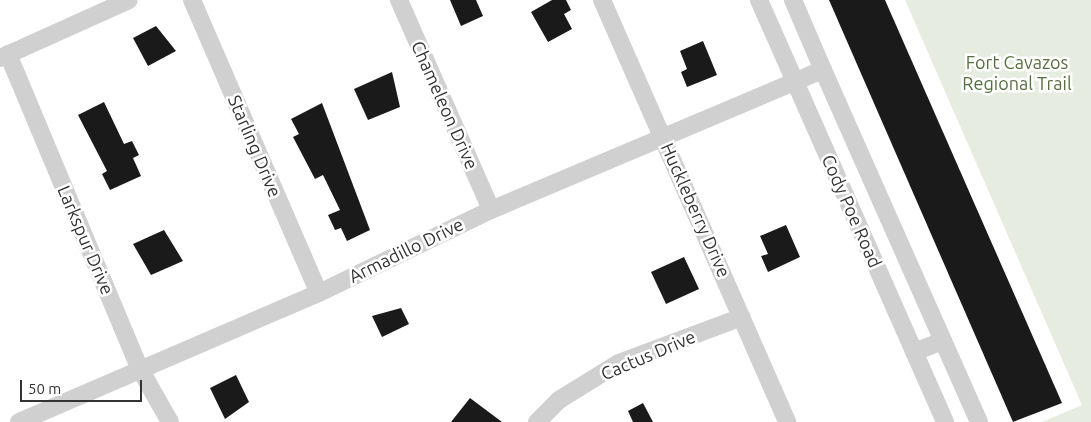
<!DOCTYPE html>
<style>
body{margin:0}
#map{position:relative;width:1091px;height:422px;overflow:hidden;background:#fff;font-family:Ubuntu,sans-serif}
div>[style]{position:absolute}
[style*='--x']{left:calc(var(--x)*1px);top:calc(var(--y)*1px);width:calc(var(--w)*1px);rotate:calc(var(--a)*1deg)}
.green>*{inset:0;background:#e6ecdf}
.building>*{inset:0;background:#1a1a1a}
.minor>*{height:18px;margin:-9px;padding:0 9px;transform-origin:9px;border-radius:9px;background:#d0d0d0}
span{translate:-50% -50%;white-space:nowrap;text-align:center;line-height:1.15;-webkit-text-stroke:5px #fff;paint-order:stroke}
.park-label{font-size:18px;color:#56703f}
.street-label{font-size:18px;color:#333}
.scale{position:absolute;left:20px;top:380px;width:122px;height:22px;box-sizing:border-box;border:2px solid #333;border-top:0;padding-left:6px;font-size:15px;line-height:18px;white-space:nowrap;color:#333;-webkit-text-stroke:4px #fff;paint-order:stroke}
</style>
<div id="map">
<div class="green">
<div style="clip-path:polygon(905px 0,1091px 0,1091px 422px,1042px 422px,1082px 405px)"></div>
</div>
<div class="building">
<div style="clip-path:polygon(450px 0,476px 0,483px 16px,461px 26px)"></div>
<div style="clip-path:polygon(552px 0,566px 0,571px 10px,564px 14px,572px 29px,548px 42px,531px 12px)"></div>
<div style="clip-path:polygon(829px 0,885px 0,1062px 403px,1013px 422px)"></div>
<div style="clip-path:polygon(156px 26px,176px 51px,148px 66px,133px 38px)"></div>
<div style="clip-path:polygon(703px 41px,717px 75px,687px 87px,681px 72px,687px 69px,680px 51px)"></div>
<div style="clip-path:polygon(392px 72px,400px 107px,368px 120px,354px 89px)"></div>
<div style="clip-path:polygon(104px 102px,124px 144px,132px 141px,139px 155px,133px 158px,141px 176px,110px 190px,102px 174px,107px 171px,78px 115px)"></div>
<div style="clip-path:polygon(322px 103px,370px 230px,347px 241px,341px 228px,335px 230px,328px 215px,340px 210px,323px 175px,315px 179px,293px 137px,299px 134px,291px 119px)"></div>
<div style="clip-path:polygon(786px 225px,800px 257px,768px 272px,761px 256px,768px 254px,760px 236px)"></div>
<div style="clip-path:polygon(164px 230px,183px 261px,151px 275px,133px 244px)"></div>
<div style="clip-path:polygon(684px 257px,699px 289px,666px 304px,651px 272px)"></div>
<div style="clip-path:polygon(401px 308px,409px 324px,382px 337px,372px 316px)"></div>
<div style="clip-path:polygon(236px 375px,249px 402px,225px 419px,210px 388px)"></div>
<div style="clip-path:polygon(470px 398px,502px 422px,451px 422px)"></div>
<div style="clip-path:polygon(643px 403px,653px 422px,633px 422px,628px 411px)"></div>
</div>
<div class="minor">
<div style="--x:192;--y:0;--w:319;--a:66.6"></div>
<div style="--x:399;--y:0;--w:229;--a:66.3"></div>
<div style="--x:602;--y:0;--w:461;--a:66.3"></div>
<div style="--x:759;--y:0;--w:461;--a:66.2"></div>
<div style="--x:793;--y:0;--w:76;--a:66.8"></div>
<div style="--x:8;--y:54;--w:342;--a:67.3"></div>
<div style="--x:140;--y:369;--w:61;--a:60.5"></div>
<div style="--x:0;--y:58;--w:141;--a:-24.2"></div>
<div style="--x:914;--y:352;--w:31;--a:-21"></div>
<div style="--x:19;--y:422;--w:327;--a:-23.3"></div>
<div style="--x:319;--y:293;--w:191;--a:-25.8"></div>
<div style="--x:491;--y:210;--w:360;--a:-22.9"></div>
<div style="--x:823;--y:70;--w:385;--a:66.1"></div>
<div style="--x:537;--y:422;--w:31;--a:-45"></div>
<div style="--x:559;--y:400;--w:70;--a:-31.7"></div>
<div style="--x:619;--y:363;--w:131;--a:-20.5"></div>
</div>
<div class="park-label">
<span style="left:1017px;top:73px">Fort Cavazos<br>Regional Trail</span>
</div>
<div class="street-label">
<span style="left:445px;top:105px;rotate:66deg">Chameleon Drive</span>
<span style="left:255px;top:146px;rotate:67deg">Starling Drive</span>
<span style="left:696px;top:210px;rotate:66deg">Huckleberry Drive</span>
<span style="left:852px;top:211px;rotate:66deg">Cody Poe Road</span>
<span style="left:86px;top:240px;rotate:67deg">Larkspur Drive</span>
<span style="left:406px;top:250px;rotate:-26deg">Armadillo Drive</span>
<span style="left:648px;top:355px;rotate:-23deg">Cactus Drive</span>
</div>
<div class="scale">50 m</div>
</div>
